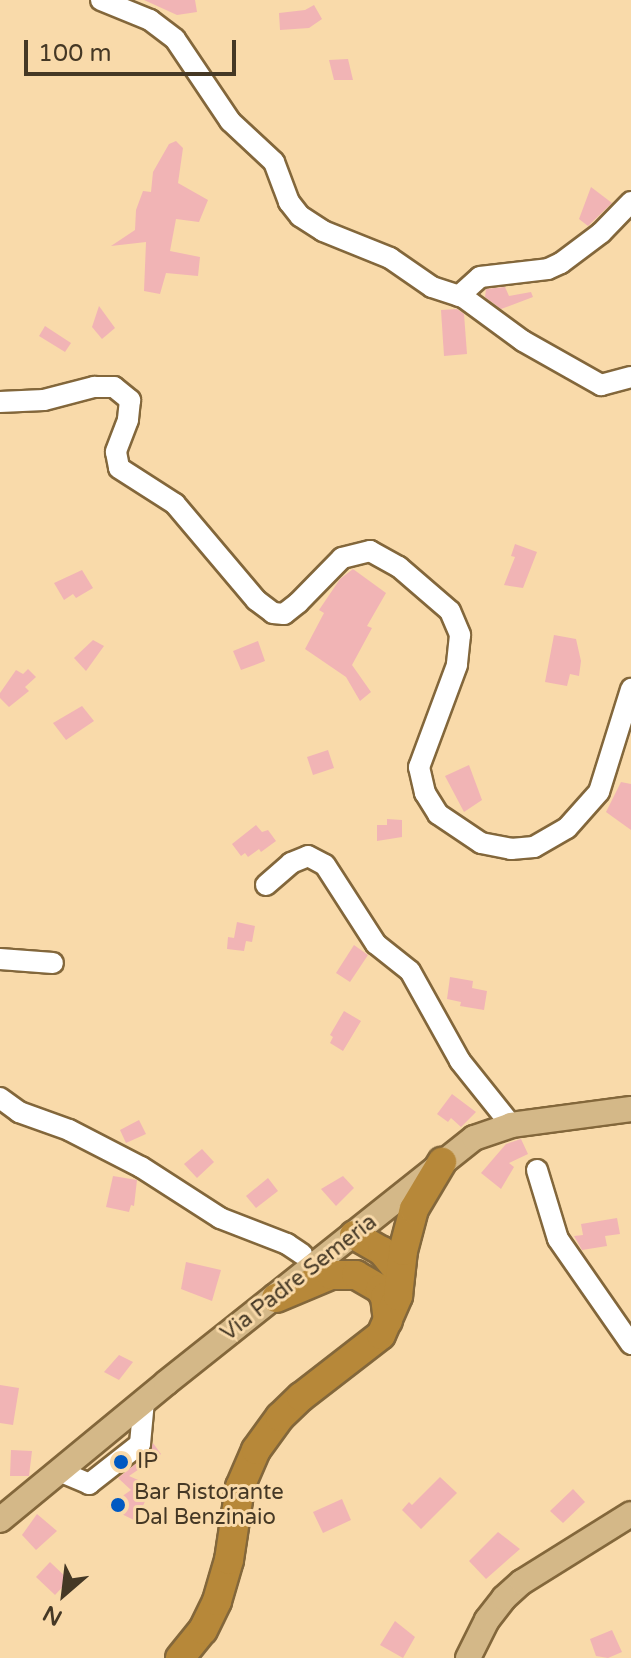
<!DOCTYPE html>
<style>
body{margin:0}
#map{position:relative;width:631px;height:1658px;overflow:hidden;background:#f9daaa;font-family:"Varela Round",sans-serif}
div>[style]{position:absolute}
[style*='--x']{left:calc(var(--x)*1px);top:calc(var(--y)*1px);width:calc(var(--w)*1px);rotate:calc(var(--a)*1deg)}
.building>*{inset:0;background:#f1b4b5}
.roads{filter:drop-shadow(2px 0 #83673b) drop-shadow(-2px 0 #83673b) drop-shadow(0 2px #83673b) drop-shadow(0 -2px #83673b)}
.minor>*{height:20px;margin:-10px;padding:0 10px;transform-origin:10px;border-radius:10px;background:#fff}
.major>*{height:24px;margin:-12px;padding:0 12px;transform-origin:12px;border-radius:12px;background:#d4b888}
.highway>*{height:28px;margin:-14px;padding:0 14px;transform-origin:14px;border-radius:14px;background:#b78839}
.dots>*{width:22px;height:22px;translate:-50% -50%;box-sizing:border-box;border:4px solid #f9daaa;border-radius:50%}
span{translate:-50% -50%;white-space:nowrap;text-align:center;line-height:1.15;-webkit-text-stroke:6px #f9daaa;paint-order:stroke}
.street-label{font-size:22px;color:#453825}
.poi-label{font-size:22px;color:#453825}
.left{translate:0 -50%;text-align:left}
.north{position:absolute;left:24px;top:1554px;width:80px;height:80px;-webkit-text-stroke:6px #f9daaa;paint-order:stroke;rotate:208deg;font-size:22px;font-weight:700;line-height:32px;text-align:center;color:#453825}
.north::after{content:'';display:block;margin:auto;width:28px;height:36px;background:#453825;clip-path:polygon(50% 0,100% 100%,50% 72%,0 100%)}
.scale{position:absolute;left:24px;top:40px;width:212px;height:36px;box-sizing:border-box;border:4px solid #453825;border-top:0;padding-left:10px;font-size:24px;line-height:28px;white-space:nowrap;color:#453825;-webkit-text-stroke:6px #f9daaa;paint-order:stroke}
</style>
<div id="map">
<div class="building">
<div style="clip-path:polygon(144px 0,195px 0,197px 12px,177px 15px)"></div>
<div style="clip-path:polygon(314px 5px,322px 19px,309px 28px,280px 30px,279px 13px,305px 10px)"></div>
<div style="clip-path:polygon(348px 59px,353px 80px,334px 80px,329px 60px)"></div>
<div style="clip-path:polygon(176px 141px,183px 148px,178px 183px,208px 200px,199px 222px,176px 219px,170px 251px,200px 257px,198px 276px,166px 273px,160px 294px,144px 291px,146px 242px,111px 246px,135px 230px,136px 210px,143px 191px,151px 192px,153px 172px,169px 144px)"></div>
<div style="clip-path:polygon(591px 187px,612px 203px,588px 226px,579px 219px)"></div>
<div style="clip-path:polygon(505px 287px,509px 296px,531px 292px,533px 297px,501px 309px,485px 297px,486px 289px)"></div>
<div style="clip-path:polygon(99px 306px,115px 328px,102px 339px,92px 327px)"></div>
<div style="clip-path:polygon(457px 309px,464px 314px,467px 354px,444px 356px,441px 310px)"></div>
<div style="clip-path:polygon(45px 326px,71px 343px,65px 352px,39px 336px)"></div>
<div style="clip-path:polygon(515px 544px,537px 552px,523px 588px,504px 585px,515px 557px,511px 556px)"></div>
<div style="clip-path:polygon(353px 569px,386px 593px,367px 626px,372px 628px,352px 665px,371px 692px,360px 701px,346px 677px,305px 649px,324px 613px,319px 610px,340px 579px)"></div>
<div style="clip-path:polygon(82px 570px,93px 588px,76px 598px,73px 594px,64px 600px,54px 583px)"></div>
<div style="clip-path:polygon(554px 635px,576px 639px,581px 661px,579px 676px,570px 674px,567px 686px,545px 682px)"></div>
<div style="clip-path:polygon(93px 640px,104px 646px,86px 671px,74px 658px)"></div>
<div style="clip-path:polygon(258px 641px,265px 661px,241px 670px,233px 651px)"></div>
<div style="clip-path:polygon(28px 669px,36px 677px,25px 687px,29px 691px,9px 707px,0 698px,0 693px,16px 670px,23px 674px)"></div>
<div style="clip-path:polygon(82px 706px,94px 721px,66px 740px,53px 723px)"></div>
<div style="clip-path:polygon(328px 750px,334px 768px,313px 775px,307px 757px)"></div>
<div style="clip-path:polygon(469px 765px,482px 800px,464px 812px,445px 776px)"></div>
<div style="clip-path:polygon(621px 782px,631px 784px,631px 830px,606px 812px)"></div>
<div style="clip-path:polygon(387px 819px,402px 820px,402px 837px,377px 841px,377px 825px,387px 825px)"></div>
<div style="clip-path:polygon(256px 825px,262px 832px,268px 830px,276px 841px,261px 852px,259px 849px,248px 857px,245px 853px,241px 856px,232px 844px)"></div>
<div style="clip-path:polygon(237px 922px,255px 926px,252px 942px,246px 941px,244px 951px,227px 949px,228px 937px,234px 938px)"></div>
<div style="clip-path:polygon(354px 945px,368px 955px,350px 982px,336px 973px)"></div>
<div style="clip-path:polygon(450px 977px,473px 981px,472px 988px,487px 991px,484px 1010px,460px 1006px,461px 1002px,447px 999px)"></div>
<div style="clip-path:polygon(344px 1011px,361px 1021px,343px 1051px,330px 1043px,333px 1037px,330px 1035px)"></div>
<div style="clip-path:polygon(452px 1094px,476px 1112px,461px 1127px,451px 1118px,448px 1122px,437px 1114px)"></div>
<div style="clip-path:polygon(139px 1120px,146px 1134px,126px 1143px,120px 1130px)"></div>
<div style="clip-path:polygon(521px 1139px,528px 1154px,509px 1163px,514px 1167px,501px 1189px,481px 1173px,506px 1144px)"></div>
<div style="clip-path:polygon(202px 1149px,214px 1162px,197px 1178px,184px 1164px)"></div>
<div style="clip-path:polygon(113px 1176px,137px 1180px,134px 1206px,131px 1205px,129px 1212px,106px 1207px)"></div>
<div style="clip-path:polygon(343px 1176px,354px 1188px,336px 1206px,321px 1189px)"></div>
<div style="clip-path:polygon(268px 1178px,278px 1191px,256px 1208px,246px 1196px)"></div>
<div style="clip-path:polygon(617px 1218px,620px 1234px,605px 1236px,607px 1246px,582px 1250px,574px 1236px,583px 1235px,581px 1224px)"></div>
<div style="clip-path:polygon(186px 1262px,221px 1270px,212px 1301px,181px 1289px)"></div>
<div style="clip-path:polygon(119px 1355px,133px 1362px,119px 1380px,104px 1372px)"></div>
<div style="clip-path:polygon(0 1385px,19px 1388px,13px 1425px,0 1423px)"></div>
<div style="clip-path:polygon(153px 1443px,161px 1454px,129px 1476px,152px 1486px,136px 1521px,107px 1507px,131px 1490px,118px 1478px,148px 1454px)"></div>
<div style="clip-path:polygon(11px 1450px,32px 1451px,29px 1476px,10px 1476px)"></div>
<div style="clip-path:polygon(440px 1477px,457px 1493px,421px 1529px,402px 1510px,409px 1502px,412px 1505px)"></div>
<div style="clip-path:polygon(573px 1489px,585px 1502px,563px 1523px,550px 1511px)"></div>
<div style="clip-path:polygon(342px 1499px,351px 1520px,323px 1533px,313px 1512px)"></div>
<div style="clip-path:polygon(37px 1514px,57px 1531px,36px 1550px,22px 1535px)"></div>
<div style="clip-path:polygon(498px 1532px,520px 1549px,486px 1579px,469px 1561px)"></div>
<div style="clip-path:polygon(50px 1562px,69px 1580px,55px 1595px,36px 1577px)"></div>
<div style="clip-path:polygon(395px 1621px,415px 1637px,403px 1658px,380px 1645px)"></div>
<div style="clip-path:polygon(612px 1630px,622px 1652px,608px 1658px,596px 1656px,590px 1639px)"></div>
</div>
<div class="roads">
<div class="minor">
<div style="--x:101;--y:0;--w:53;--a:22.2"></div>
<div style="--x:150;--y:20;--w:31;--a:37"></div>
<div style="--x:175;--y:39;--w:99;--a:56.1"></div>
<div style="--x:230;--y:121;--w:60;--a:43"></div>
<div style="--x:274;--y:162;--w:43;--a:69.4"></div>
<div style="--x:289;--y:202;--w:18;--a:52"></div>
<div style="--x:300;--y:216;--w:27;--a:33"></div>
<div style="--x:323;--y:231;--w:72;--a:21.9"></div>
<div style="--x:390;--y:258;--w:51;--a:34.6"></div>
<div style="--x:432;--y:287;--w:33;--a:18"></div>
<div style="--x:463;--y:297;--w:74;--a:36.3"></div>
<div style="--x:523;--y:341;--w:90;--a:29.4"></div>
<div style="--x:601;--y:385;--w:31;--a:-15"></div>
<div style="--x:459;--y:296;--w:28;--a:-42"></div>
<div style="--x:480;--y:277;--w:68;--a:-6.7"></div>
<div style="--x:548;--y:269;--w:14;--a:-25"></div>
<div style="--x:561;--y:263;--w:50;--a:-36.9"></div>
<div style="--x:601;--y:233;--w:43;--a:-45.9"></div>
<div style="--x:0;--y:402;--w:44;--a:-2.6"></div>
<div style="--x:44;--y:400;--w:52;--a:-14.6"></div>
<div style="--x:94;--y:387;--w:20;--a:0"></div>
<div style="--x:114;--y:387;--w:21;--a:39"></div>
<div style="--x:130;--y:400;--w:20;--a:96"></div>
<div style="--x:128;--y:420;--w:34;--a:111"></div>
<div style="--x:116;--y:452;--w:16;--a:79"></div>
<div style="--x:119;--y:468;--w:67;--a:32.7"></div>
<div style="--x:175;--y:504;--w:126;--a:49.8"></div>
<div style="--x:256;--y:600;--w:21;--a:37"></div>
<div style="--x:273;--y:613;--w:11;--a:5"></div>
<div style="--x:284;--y:614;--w:18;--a:-38"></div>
<div style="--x:298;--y:603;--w:63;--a:-45.6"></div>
<div style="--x:342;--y:558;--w:29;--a:-14"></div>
<div style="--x:370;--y:551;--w:33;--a:29"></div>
<div style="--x:399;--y:567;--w:67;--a:40.8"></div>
<div style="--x:450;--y:611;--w:26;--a:67"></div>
<div style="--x:460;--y:635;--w:30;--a:96"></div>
<div style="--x:457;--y:665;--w:109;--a:110.4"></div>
<div style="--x:419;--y:767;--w:27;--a:77"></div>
<div style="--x:425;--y:793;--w:25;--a:58"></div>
<div style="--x:438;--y:814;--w:52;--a:34"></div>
<div style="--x:481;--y:843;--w:31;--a:11"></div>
<div style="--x:511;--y:849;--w:23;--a:-5"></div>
<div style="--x:534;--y:847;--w:38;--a:-30"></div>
<div style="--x:567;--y:828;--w:48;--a:-48.4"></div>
<div style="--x:599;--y:792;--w:108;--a:-72.7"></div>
<div style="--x:266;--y:885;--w:33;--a:-41"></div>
<div style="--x:291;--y:863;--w:18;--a:-22"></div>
<div style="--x:308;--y:856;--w:19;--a:28"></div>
<div style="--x:325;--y:865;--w:94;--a:57.2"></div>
<div style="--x:376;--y:944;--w:43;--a:38.5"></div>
<div style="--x:410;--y:971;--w:103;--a:60.9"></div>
<div style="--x:460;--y:1061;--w:82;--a:51.4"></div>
<div style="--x:0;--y:959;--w:53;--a:4.3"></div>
<div style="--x:0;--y:1098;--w:24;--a:36"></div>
<div style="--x:19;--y:1112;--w:53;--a:19.8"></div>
<div style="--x:69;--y:1130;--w:81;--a:27.2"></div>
<div style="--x:141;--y:1167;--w:94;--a:32.8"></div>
<div style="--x:220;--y:1218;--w:72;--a:21.2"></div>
<div style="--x:287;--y:1244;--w:18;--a:34"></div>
<div style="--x:537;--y:1170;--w:72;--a:73.1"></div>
<div style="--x:558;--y:1239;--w:128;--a:55.2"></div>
<div style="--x:59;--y:1471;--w:33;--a:23"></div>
<div style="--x:89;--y:1484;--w:65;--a:-38.1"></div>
<div style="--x:140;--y:1444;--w:43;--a:-84.7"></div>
</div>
<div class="major">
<div style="--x:0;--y:1520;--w:215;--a:-39.5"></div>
<div style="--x:166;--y:1383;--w:394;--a:-38.5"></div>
<div style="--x:474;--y:1138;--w:39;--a:-19"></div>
<div style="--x:511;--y:1125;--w:121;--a:-7.6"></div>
<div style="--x:468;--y:1658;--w:42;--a:-63.4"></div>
<div style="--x:487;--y:1620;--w:28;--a:-52"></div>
<div style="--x:504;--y:1598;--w:24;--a:-42"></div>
<div style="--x:522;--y:1582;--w:128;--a:-32"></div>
</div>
<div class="highway">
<div style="--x:354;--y:1235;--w:32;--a:30"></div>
<div style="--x:382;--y:1251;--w:28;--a:51"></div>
<div style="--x:276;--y:1298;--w:60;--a:-22.7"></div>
<div style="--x:331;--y:1275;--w:25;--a:0"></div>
<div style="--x:356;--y:1275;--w:28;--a:30"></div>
<div style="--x:380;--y:1289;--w:9;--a:58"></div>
<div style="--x:385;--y:1297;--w:24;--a:83"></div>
<div style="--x:180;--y:1658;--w:36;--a:-51"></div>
<div style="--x:203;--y:1630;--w:32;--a:-64"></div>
<div style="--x:217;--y:1601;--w:43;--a:-73.7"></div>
<div style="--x:229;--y:1560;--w:74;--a:-81.4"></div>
<div style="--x:240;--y:1487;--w:40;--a:-66.6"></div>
<div style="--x:256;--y:1450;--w:41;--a:-54"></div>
<div style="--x:280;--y:1417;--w:29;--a:-44"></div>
<div style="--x:301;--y:1397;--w:101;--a:-37.8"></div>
<div style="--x:381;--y:1335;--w:43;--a:-66.4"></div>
<div style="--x:398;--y:1296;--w:45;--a:-83.7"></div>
<div style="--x:403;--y:1251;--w:43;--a:-75.3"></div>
<div style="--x:414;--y:1209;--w:55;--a:-59.2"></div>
</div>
</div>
<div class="dots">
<div style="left:121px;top:1462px;background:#0059c2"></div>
<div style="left:118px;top:1505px;background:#0059c2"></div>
</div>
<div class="street-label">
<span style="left:299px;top:1278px;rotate:-38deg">Via Padre Semeria</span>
</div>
<div class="poi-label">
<span class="left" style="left:137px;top:1462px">IP</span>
<span class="left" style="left:134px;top:1505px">Bar Ristorante<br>Dal Benzinaio</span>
</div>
<div class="north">N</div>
<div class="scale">100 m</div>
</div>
